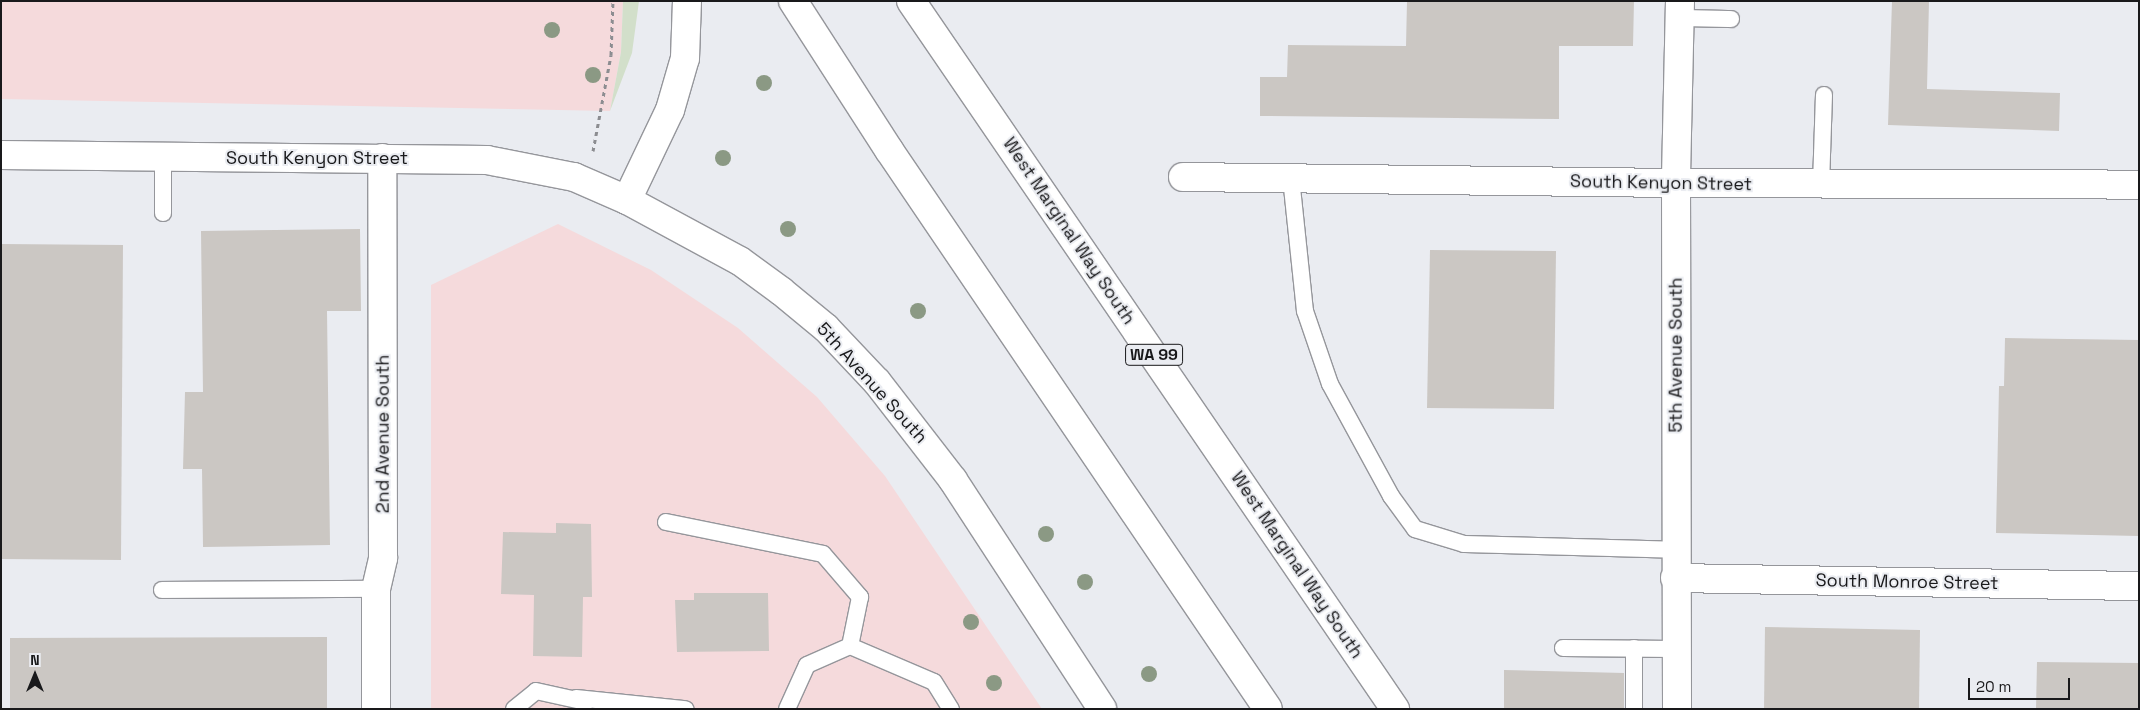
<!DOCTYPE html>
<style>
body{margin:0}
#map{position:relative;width:2140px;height:710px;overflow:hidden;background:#eaecf1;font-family:"Space Grotesk",sans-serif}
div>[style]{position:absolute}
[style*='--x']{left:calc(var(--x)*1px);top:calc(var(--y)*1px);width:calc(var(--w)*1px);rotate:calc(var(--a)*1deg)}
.industrial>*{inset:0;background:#f5dadc}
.green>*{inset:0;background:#d2dfca}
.building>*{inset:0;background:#cbc7c3}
.path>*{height:3px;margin-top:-1.5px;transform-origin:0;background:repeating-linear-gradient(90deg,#8c8d91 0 4px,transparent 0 8px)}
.roads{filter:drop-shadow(1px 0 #95969b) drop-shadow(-1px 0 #95969b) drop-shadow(0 1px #95969b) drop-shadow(0 -1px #95969b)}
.service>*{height:16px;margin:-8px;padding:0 8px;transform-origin:8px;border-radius:8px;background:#fff}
.minor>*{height:28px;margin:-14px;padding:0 14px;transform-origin:14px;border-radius:14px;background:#fff}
.tertiary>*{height:28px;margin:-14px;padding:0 14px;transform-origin:14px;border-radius:14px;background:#fff}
.motorway>*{height:28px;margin:-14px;padding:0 14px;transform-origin:14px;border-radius:14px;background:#fff}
.trees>*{width:16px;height:16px;margin:-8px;border-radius:50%;background:#8b9984}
span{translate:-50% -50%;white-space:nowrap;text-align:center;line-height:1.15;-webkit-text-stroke:4px #eaecf1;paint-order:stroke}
.shield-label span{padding:1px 4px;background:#eaecf1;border:1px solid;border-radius:4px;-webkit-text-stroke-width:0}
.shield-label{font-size:16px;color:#19191b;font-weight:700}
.street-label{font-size:18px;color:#19191b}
.frame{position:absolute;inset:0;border:2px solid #19191b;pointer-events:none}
.north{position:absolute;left:10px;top:650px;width:50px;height:50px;-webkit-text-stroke:4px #eaecf1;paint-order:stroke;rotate:0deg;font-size:14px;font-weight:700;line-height:20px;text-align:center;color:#19191b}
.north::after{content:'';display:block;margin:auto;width:18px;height:22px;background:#19191b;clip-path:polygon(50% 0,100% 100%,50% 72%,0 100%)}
.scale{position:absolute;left:1968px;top:678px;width:102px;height:22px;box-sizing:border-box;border:2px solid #19191b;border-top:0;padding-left:6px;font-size:15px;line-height:18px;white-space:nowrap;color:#19191b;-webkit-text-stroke:4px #eaecf1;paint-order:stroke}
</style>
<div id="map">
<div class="industrial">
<div style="clip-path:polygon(1px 1px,623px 1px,621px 52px,610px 111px,1px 99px)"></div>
<div style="clip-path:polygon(558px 224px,651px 270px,738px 328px,817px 397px,885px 476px,1042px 709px,431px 709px,431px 285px)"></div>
</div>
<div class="green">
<div style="clip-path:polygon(623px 1px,639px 1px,632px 53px,610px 111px,621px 52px)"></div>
</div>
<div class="building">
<div style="clip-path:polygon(1407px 1px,1634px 1px,1633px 46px,1559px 46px,1559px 119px,1260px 116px,1260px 77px,1287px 77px,1288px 45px,1406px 46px)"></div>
<div style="clip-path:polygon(1892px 1px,1929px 1px,1927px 89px,2060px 93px,2059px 131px,1888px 125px)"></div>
<div style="clip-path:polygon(360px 229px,361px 311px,327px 311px,330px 545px,203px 547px,202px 469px,183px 469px,185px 392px,203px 392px,201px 231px)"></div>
<div style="clip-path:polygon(1px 244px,123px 245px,121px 560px,1px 559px)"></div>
<div style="clip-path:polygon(1430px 250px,1556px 251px,1554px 409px,1427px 408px)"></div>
<div style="clip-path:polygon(2005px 338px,2139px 340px,2139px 536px,1996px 533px,1999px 386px,2004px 386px)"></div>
<div style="clip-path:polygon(556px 523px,591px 524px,592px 597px,583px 597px,582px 657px,533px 656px,534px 595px,501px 594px,503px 532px,556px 533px)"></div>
<div style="clip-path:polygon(694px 593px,768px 593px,769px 651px,677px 652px,675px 600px,694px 600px)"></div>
<div style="clip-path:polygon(1765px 627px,1920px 630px,1919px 709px,1764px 709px)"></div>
<div style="clip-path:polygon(327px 637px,327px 709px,10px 709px,10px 638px)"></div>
<div style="clip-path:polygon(2037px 662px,2139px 663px,2139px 709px,2036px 709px)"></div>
<div style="clip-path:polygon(1504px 670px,1624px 673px,1624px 709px,1504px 709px)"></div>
</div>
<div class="path">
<div style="--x:593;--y:151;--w:98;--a:-79.4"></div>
<div style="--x:611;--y:55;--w:54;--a:-87.9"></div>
</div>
<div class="roads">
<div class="service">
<div style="--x:1680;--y:18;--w:51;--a:1.1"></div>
<div style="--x:163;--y:156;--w:57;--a:90"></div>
<div style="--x:1291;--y:178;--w:134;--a:84"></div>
<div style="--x:1305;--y:311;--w:77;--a:71.1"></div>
<div style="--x:1330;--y:384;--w:128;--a:61.4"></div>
<div style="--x:1391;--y:496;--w:41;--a:54"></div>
<div style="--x:1415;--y:529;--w:51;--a:17"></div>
<div style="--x:1464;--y:544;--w:211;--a:1.6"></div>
<div style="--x:1821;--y:185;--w:90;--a:-88.1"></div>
<div style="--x:666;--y:522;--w:160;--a:11.5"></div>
<div style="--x:823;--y:554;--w:57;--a:49.3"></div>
<div style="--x:860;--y:597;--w:50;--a:101.5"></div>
<div style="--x:162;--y:590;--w:214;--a:-0.3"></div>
<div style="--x:1563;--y:648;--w:112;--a:0.5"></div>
<div style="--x:576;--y:698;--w:110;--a:5.8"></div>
<div style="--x:514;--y:709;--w:28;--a:-39"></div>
<div style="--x:536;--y:691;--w:51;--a:12.4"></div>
<div style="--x:787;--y:709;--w:48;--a:-65.6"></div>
<div style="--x:807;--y:665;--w:47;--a:-23.8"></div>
<div style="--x:850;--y:646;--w:91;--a:23.2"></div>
<div style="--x:934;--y:682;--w:32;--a:58"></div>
<div style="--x:1634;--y:709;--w:61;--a:-90"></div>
</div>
<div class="minor">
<div style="--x:1183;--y:177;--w:493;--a:0.7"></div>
<div style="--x:1676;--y:183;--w:526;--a:89.89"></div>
<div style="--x:1675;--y:578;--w:464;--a:1"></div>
<div style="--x:376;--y:709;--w:120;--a:-90"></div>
<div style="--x:376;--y:589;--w:32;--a:-77"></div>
<div style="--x:383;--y:558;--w:400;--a:-90.1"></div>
</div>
<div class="tertiary">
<div style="--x:1680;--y:1;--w:182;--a:91.3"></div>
<div style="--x:1676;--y:183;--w:463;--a:0.2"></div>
<div style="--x:1;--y:155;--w:486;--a:0.6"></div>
<div style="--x:487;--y:160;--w:89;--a:11.1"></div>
<div style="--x:574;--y:177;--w:58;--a:23.5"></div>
<div style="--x:627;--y:200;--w:128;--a:28.4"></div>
<div style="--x:740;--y:261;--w:51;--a:36.2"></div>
<div style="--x:781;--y:291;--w:58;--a:39.4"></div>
<div style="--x:826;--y:328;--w:74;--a:46.6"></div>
<div style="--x:877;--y:382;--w:124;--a:52.2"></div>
<div style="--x:953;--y:480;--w:273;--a:56.9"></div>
</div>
<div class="motorway">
<div style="--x:793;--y:1;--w:177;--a:57.2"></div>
<div style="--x:889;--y:150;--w:675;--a:55.86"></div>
<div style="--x:911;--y:1;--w:858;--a:55.64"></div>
<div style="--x:627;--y:200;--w:100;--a:-64.5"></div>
<div style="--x:670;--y:110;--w:54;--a:-73.9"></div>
<div style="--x:685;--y:58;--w:57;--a:-88"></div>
</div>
</div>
<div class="trees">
<div style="left:552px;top:30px"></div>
<div style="left:593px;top:75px"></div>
<div style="left:764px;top:83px"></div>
<div style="left:723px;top:158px"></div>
<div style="left:788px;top:229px"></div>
<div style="left:918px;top:311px"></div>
<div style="left:1046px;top:534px"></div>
<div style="left:1085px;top:582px"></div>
<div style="left:971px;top:622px"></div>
<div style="left:1149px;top:674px"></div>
<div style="left:994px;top:683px"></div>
</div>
<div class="shield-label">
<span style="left:1154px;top:355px">WA 99</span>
</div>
<div class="street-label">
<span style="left:317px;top:158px">South Kenyon Street</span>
<span style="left:1661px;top:183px;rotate:1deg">South Kenyon Street</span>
<span style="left:1069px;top:231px;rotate:56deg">West Marginal Way South</span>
<span style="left:1676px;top:355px;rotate:-90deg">5th Avenue South</span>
<span style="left:872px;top:383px;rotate:48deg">5th Avenue South</span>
<span style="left:383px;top:434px;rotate:-90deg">2nd Avenue South</span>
<span style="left:1297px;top:565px;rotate:56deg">West Marginal Way South</span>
<span style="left:1907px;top:582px;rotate:1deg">South Monroe Street</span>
</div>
<div class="frame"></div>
<div class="north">N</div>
<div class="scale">20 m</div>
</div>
